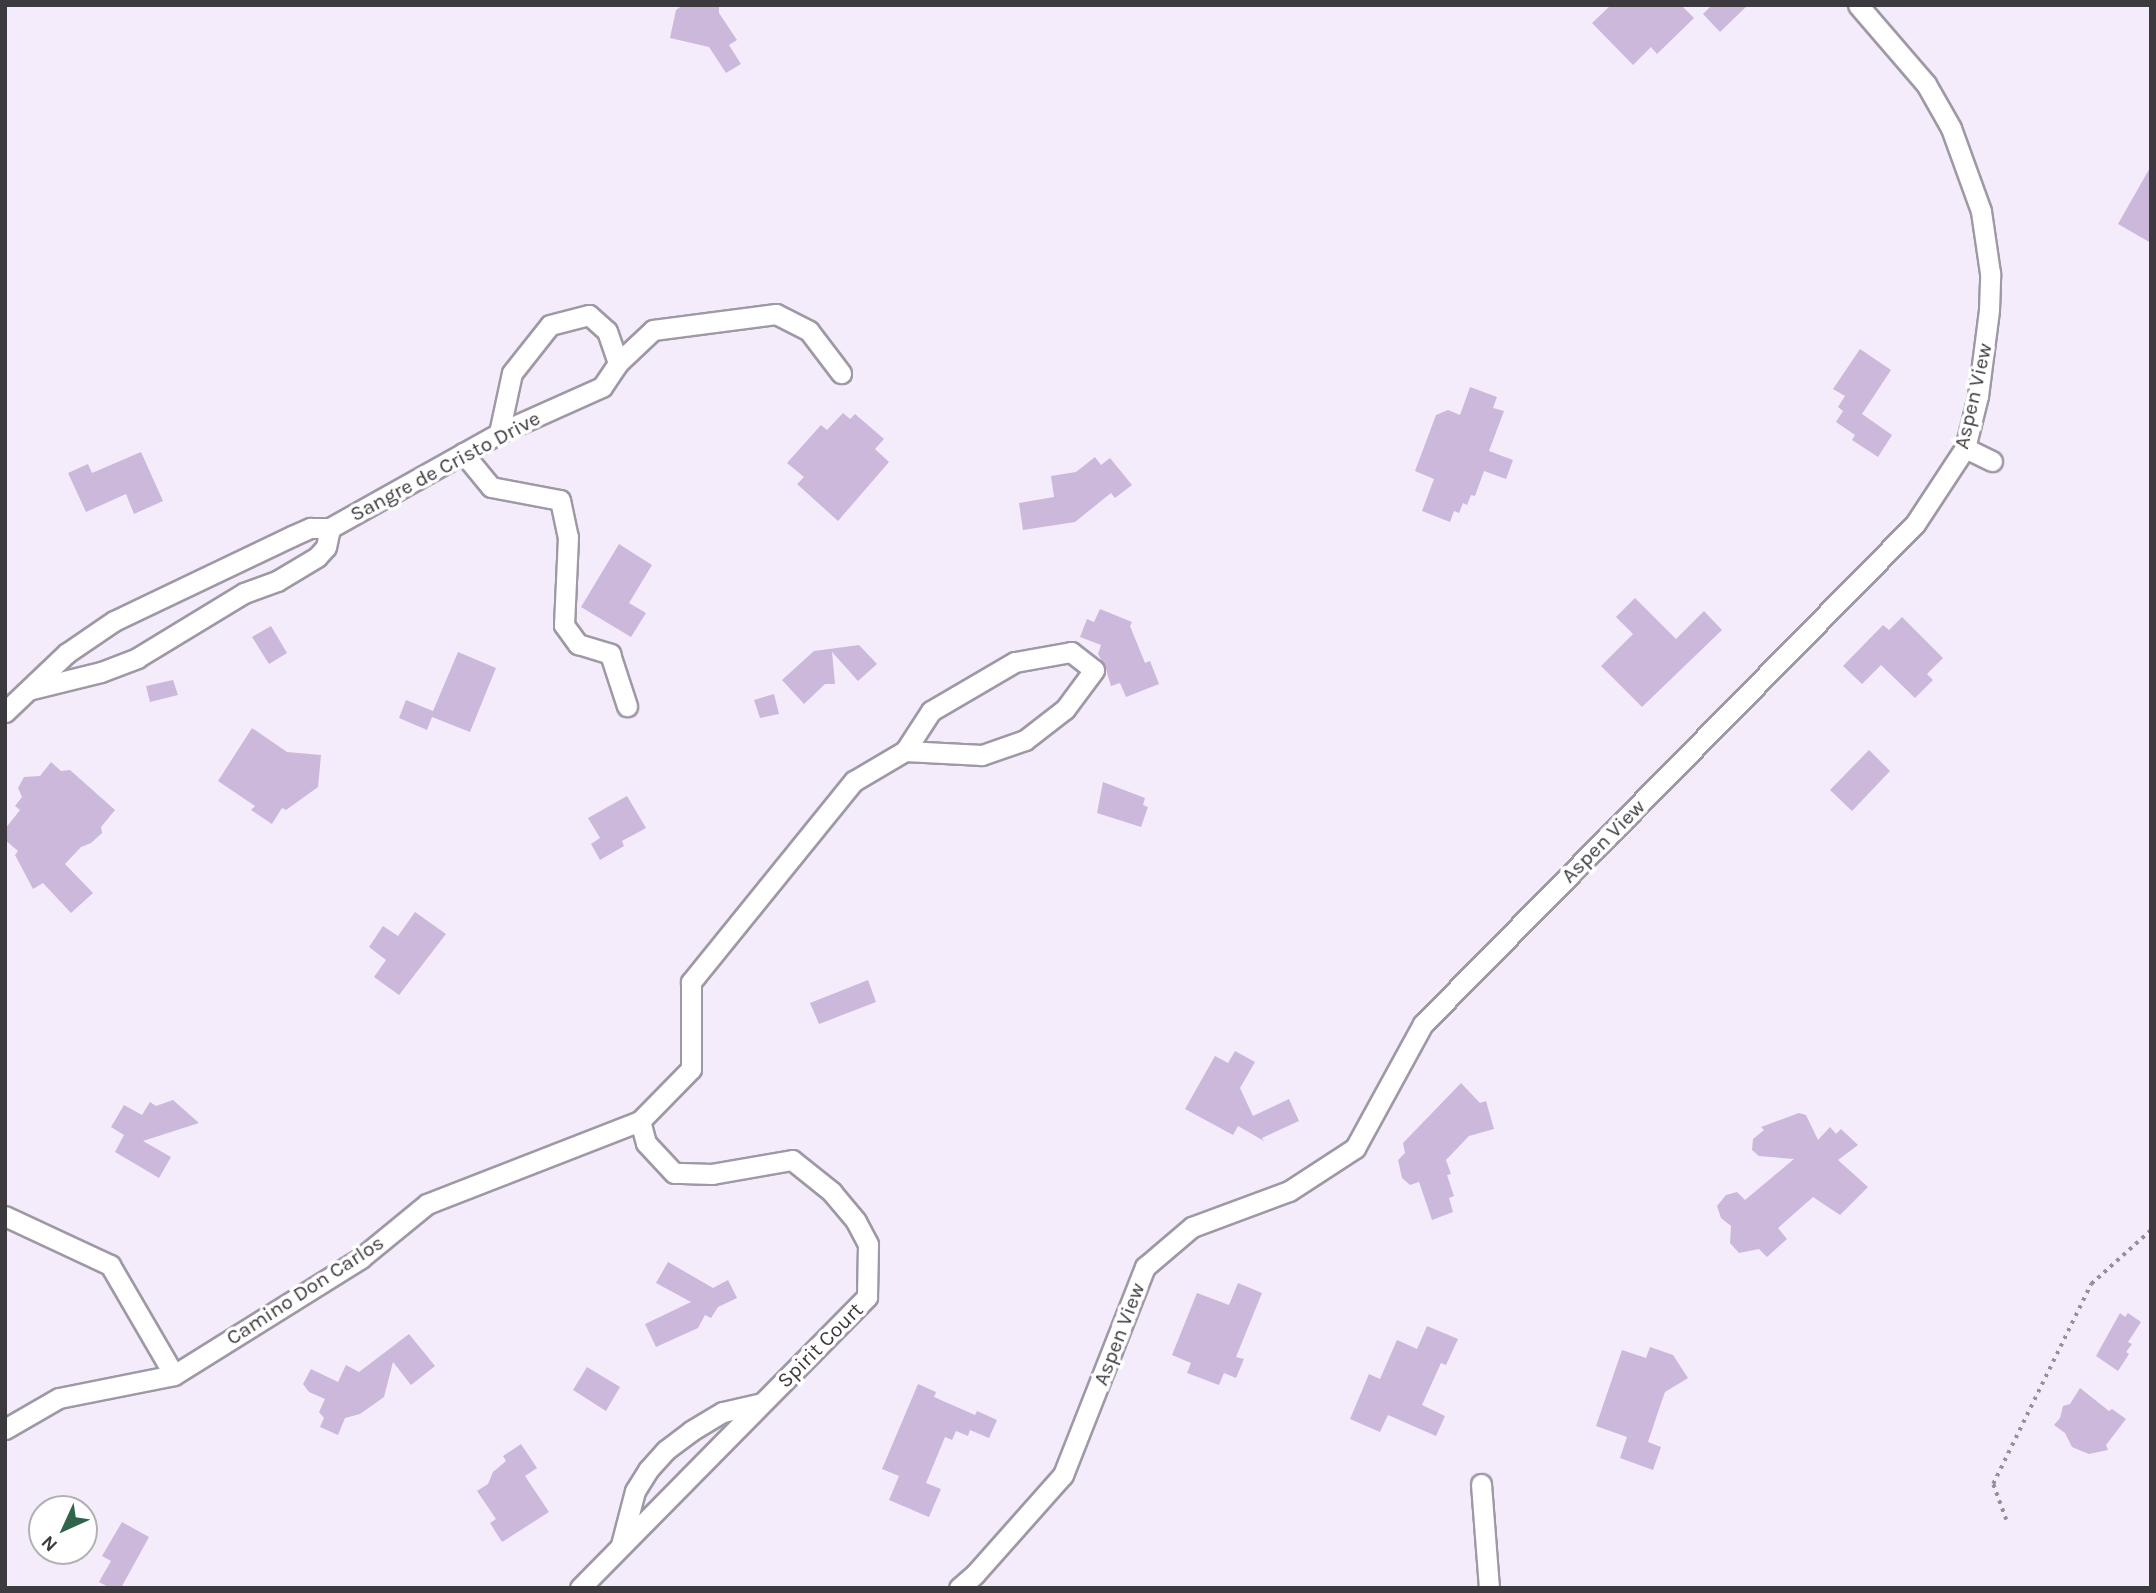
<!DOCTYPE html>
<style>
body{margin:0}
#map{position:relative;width:2156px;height:1593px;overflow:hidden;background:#f4ecfb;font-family:Karla,sans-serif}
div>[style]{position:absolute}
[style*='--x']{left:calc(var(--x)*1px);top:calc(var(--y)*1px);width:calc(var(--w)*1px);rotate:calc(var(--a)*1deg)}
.building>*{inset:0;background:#cbb8db}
.path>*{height:3.5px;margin-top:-1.75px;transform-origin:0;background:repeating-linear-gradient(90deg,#959099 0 3.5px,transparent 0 8.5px)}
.roads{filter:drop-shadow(2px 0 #9f98a5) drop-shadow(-2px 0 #9f98a5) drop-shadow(0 2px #9f98a5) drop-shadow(0 -2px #9f98a5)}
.street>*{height:19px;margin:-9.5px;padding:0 9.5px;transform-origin:9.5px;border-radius:9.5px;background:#fff}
span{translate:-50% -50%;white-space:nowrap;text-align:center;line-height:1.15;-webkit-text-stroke:7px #fff;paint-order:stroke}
.street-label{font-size:21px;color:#3d3a3f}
.frame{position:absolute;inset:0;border:7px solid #3d3a3f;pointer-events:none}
.north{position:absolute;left:28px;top:1495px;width:70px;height:70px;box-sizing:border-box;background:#fff;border:2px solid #b1b0b2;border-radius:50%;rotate:225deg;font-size:19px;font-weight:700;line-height:28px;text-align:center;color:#3d3a3f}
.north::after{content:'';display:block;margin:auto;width:24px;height:32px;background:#2f654b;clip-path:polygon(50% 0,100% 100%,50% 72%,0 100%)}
</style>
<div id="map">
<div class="building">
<div style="clip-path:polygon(683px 5px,719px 5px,719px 13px,737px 40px,729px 45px,741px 64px,726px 73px,709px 47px,670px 38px,676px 10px)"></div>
<div style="clip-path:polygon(1611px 5px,1681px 5px,1694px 18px,1657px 54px,1651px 47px,1633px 65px,1592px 23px)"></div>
<div style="clip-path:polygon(1712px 5px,1748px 5px,1720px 32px,1703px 14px)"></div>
<div style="clip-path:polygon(2151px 166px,2151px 243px,2118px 224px)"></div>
<div style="clip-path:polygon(1860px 349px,1891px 370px,1862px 414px,1892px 435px,1878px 457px,1852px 440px,1855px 435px,1836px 422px,1843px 411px,1838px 407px,1845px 396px,1833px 389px)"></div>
<div style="clip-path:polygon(1470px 387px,1497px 397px,1493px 408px,1504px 411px,1489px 451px,1513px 460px,1506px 479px,1484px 471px,1475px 496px,1471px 495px,1467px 505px,1463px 503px,1459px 513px,1454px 511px,1450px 522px,1422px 511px,1434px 479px,1415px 471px,1436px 415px,1448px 410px,1460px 415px)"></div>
<div style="clip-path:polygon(843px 413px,850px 419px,855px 414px,884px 439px,875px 449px,889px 462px,838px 521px,797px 484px,804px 477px,787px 463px,821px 425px,827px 430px)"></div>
<div style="clip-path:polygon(141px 452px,163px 501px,134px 514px,126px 494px,86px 512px,68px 473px,88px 464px,92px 473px)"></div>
<div style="clip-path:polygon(1095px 457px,1101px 465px,1110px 458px,1132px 485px,1115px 498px,1111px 493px,1075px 522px,1023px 530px,1019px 503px,1054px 497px,1051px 476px,1076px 472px)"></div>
<div style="clip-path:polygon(619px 544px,652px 565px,629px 603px,646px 613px,631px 637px,581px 607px)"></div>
<div style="clip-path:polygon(1635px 598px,1676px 639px,1704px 611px,1722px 630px,1642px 707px,1601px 666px,1633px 634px,1616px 617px)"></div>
<div style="clip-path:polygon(1100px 609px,1132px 622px,1130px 626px,1145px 663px,1150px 661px,1159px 684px,1126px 697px,1120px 683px,1111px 686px,1105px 666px,1098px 654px,1101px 645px,1080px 637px,1087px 619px,1094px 622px)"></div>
<div style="clip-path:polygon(1902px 617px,1943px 658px,1927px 674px,1933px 680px,1915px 698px,1881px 665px,1862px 684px,1843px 666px,1883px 625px,1889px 630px)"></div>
<div style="clip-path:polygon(271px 626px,287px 653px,269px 664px,252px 637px)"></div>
<div style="clip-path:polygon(859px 645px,877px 664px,858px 681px,832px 652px,835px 684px,825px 684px,804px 704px,782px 680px,814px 651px)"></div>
<div style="clip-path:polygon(458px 652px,496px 668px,470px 732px,432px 717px,427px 730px,399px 718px,406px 700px,433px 711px)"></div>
<div style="clip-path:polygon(173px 680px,178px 695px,150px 702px,146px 686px)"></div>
<div style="clip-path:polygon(774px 694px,779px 714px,760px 718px,754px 700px)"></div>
<div style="clip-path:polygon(252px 728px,287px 752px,321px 755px,318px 787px,286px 810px,282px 808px,272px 824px,251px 810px,255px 806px,218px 781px)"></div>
<div style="clip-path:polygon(1869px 750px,1890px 771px,1852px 811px,1830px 790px)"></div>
<div style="clip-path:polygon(51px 762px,61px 771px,70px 770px,115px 810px,101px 827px,102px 833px,91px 843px,81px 847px,65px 864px,93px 893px,71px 913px,43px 883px,33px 889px,15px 855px,18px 851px,5px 840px,5px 829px,20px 810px,15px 806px,22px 797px,18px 788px,24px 777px,40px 776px)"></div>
<div style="clip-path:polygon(1103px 782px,1145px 798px,1143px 805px,1148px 807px,1141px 827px,1097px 813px)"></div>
<div style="clip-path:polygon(627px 796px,646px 828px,622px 841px,624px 846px,600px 860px,591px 844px,600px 838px,588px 818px)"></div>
<div style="clip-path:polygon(415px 912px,446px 934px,399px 995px,374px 977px,386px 960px,369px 947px,383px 926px,398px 936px)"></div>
<div style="clip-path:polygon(868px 980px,876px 1002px,819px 1024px,810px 1003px)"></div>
<div style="clip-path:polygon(1235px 1051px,1255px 1062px,1240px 1088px,1253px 1116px,1289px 1099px,1299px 1121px,1262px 1138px,1264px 1141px,1238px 1126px,1233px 1135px,1185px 1109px,1215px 1056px,1228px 1063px)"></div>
<div style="clip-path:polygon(1461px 1083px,1480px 1103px,1486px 1101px,1494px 1129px,1469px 1136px,1446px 1160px,1451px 1174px,1447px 1175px,1454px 1196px,1449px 1198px,1453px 1212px,1432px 1220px,1419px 1182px,1410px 1185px,1402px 1178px,1398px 1160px,1405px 1153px,1403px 1143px)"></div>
<div style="clip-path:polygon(173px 1100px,199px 1123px,143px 1141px,171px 1157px,159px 1178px,115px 1152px,124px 1135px,111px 1127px,124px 1105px,142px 1115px,150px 1102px,156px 1106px)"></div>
<div style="clip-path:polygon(1799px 1113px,1806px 1115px,1818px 1140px,1830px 1127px,1836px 1134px,1841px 1129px,1858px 1145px,1838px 1160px,1868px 1187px,1840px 1215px,1813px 1197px,1778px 1228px,1787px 1239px,1767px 1257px,1759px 1249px,1739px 1253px,1730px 1243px,1731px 1226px,1721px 1218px,1717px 1206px,1726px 1195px,1737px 1192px,1745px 1200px,1794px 1159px,1759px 1156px,1752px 1150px,1753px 1139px,1764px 1130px,1761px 1127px)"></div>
<div style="clip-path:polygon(668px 1262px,713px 1288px,728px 1280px,737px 1298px,718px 1307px,711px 1318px,705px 1315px,698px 1328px,656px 1347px,645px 1324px,691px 1302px,656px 1283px)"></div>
<div style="clip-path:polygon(1238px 1283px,1262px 1293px,1236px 1357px,1244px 1359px,1236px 1378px,1224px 1373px,1219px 1385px,1187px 1373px,1191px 1363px,1172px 1355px,1197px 1293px,1229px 1305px)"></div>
<div style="clip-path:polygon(2120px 1313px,2125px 1317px,2128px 1313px,2141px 1322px,2128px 1342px,2132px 1344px,2126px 1352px,2129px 1354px,2118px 1371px,2096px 1356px)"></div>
<div style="clip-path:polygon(1427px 1326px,1458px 1339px,1446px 1365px,1441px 1363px,1422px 1405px,1445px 1416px,1436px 1436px,1388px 1415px,1380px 1432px,1350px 1419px,1369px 1374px,1380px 1379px,1397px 1340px,1417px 1349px)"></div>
<div style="clip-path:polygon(409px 1334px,435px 1366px,411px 1385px,393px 1362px,384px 1397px,360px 1414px,345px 1418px,338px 1435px,320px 1427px,324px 1418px,319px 1412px,325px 1399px,309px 1392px,303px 1384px,311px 1369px,338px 1382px,346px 1365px,359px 1372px)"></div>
<div style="clip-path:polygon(1650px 1347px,1673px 1355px,1688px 1378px,1665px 1392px,1659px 1409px,1648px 1442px,1661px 1447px,1653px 1470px,1620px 1458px,1627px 1437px,1596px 1426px,1622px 1350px,1646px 1358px)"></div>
<div style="clip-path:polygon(587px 1367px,620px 1387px,606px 1411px,573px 1390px)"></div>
<div style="clip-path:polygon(918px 1384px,936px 1392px,934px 1397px,975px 1415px,977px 1411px,997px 1420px,989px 1438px,970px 1430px,968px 1436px,956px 1431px,952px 1440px,945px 1437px,926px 1483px,941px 1489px,929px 1517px,889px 1500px,899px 1476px,882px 1469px)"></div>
<div style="clip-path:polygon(2080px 1388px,2109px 1411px,2112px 1409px,2126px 1419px,2106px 1445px,2108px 1450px,2089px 1454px,2072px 1447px,2065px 1433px,2054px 1425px,2060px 1418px,2063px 1406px,2070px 1404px)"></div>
<div style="clip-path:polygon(521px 1444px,537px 1468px,525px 1476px,549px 1512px,502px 1542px,490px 1523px,496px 1519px,477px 1491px,488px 1484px,493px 1472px,506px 1461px,503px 1456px)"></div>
<div style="clip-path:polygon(122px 1522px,149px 1537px,121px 1588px,110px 1588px,99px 1582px,111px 1561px,102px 1556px)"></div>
</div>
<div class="path">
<div style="--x:2006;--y:1520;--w:38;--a:-110"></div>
<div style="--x:1993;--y:1484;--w:223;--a:-63.9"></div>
<div style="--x:2091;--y:1284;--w:81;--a:-42"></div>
</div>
<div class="roads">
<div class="street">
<div style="--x:499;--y:433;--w:61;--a:-77.8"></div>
<div style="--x:512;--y:373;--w:61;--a:-51.6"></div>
<div style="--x:550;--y:325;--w:40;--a:-14.4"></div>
<div style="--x:589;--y:315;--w:24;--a:42"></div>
<div style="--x:607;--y:331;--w:34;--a:71"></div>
<div style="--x:1965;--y:448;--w:30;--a:26"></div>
<div style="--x:463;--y:453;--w:44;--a:50.5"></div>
<div style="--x:491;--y:487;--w:70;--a:10.7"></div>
<div style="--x:560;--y:500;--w:38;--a:78"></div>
<div style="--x:568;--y:537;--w:88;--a:92.6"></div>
<div style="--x:564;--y:625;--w:24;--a:54"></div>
<div style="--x:578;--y:644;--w:34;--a:17"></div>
<div style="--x:610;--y:654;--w:55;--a:71.9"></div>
<div style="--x:32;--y:689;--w:71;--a:-13.8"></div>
<div style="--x:101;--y:672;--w:39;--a:-21"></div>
<div style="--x:137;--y:658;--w:125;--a:-31.3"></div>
<div style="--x:244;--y:593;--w:35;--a:-20"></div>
<div style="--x:277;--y:581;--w:47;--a:-31"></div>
<div style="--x:317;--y:557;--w:13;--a:-48"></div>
<div style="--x:326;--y:547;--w:19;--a:-78"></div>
<div style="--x:5;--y:712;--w:86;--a:-43.6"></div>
<div style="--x:67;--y:653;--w:57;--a:-34.2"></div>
<div style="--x:114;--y:621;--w:197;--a:-25.5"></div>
<div style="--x:292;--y:536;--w:20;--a:-24"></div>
<div style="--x:310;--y:528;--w:20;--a:0"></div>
<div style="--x:330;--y:528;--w:194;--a:-29.3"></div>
<div style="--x:499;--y:433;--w:113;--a:-24.1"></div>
<div style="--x:602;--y:387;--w:29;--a:-56"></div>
<div style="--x:618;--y:363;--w:48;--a:-43.3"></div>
<div style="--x:653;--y:330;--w:124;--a:-7.4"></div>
<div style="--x:776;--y:314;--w:37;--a:27"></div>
<div style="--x:809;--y:331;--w:53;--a:52.7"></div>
<div style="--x:5;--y:1216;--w:116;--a:25"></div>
<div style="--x:110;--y:1265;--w:127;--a:59.8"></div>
<div style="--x:5;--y:1429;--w:62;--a:-29.9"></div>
<div style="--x:59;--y:1398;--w:117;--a:-11.3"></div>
<div style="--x:174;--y:1375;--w:221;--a:-32"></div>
<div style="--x:361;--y:1258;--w:85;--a:-39.3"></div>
<div style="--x:427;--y:1204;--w:229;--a:-21.3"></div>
<div style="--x:640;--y:1121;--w:73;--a:-45.6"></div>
<div style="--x:691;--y:1069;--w:87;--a:-90"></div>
<div style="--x:691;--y:982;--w:259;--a:-51"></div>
<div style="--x:854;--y:781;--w:59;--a:-30.5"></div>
<div style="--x:905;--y:751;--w:48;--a:-57"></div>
<div style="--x:931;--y:711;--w:97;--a:-30.3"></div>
<div style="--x:1015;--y:662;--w:57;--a:-10.1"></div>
<div style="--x:1071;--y:652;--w:29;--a:38"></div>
<div style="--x:1094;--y:670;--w:49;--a:126.6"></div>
<div style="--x:1065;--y:709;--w:51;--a:142.2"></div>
<div style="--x:1025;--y:740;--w:46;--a:160.8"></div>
<div style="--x:982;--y:755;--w:77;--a:-177"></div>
<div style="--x:1481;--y:1484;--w:104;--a:85.6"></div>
<div style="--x:621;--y:1545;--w:56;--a:-75.5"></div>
<div style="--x:635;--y:1491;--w:25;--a:-58"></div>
<div style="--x:648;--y:1470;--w:27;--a:-48"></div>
<div style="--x:666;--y:1450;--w:31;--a:-37"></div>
<div style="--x:691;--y:1431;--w:37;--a:-31"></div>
<div style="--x:723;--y:1412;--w:39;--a:-13"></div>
<div style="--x:580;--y:1588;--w:409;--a:-45.4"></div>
<div style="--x:867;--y:1297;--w:53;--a:-88.9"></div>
<div style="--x:868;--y:1244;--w:26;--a:-118"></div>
<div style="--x:856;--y:1221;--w:38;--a:-130"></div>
<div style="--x:832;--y:1192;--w:51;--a:-141.3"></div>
<div style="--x:792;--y:1160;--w:81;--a:170.1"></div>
<div style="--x:712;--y:1174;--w:38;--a:-178"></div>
<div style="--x:674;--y:1173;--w:41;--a:-133"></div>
<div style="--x:646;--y:1143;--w:23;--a:-105"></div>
<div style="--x:959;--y:1588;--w:21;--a:-41"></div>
<div style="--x:975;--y:1574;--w:132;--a:-48.4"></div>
<div style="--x:1063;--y:1475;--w:224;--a:-68.5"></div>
<div style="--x:1145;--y:1267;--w:62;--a:-40.4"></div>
<div style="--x:1192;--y:1227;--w:103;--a:-20.4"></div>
<div style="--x:1289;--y:1191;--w:79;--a:-33.1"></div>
<div style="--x:1355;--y:1148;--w:141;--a:-61.3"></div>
<div style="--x:1423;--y:1024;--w:701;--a:-45.46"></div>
<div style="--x:1915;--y:524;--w:91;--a:-56.7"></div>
<div style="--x:1965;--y:448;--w:54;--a:-76"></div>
<div style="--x:1978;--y:396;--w:87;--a:-82.7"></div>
<div style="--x:1989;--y:310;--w:37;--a:-88"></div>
<div style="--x:1990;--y:273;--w:63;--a:-98.3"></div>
<div style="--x:1981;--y:211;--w:88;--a:-109.9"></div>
<div style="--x:1951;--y:128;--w:51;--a:-119.6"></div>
<div style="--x:1926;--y:84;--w:104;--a:-130.7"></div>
</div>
</div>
<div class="street-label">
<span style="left:1973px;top:396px;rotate:-77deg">Aspen View</span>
<span style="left:445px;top:466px;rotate:-28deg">Sangre de Cristo Drive</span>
<span style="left:1603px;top:841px;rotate:-45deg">Aspen View</span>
<span style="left:305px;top:1290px;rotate:-33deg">Camino Don Carlos</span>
<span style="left:1119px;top:1334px;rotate:-69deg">Aspen View</span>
<span style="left:820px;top:1345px;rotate:-45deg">Spirit Court</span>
</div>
<div class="frame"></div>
<div class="north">N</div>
</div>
